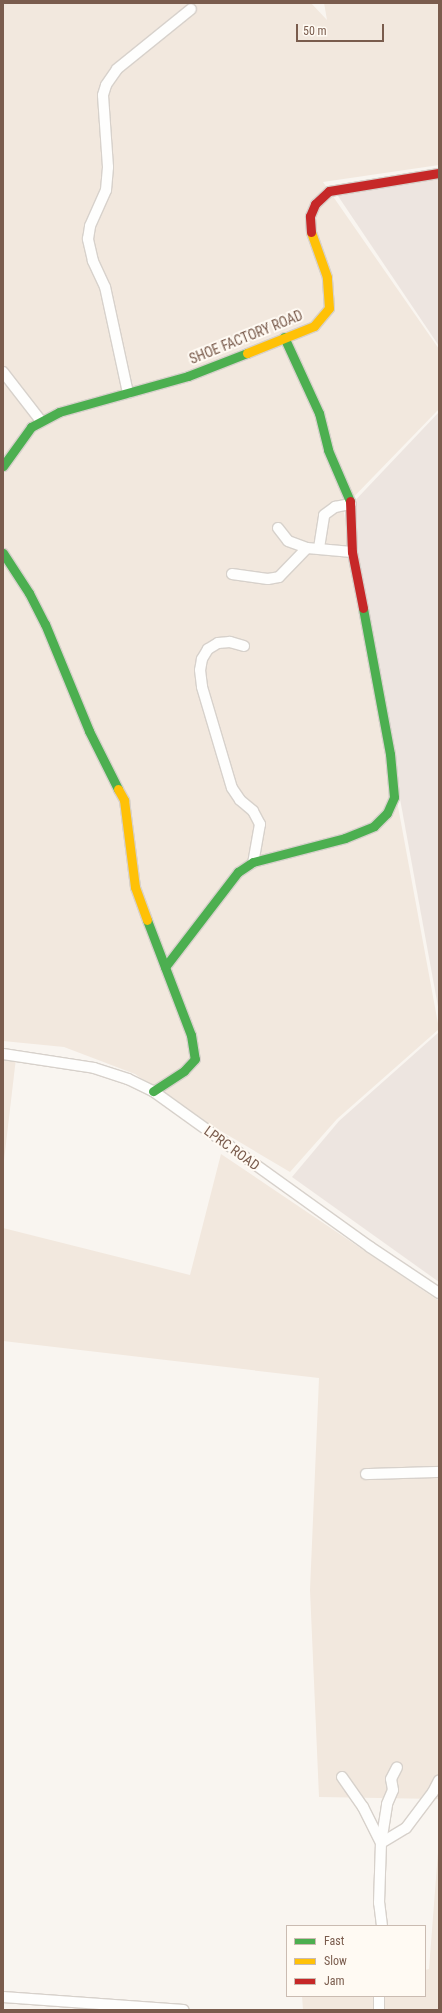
<!DOCTYPE html>
<style>
body{margin:0}
#map{position:relative;width:442px;height:2013px;overflow:hidden;background:#f9f5f0;font-family:"Roboto Condensed",sans-serif}
div>[style]{position:absolute}
[style*='--x']{left:calc(var(--x)*1px);top:calc(var(--y)*1px);width:calc(var(--w)*1px);rotate:calc(var(--a)*1deg)}
.residential>*{inset:0;background:#f2e8de}
.industrial>*{inset:0;background:#ede5e0}
.roads{filter:drop-shadow(1px 0 #d7d1cb) drop-shadow(-1px 0 #d7d1cb) drop-shadow(0 1px #d7d1cb) drop-shadow(0 -1px #d7d1cb)}
.street>*{height:10px;margin:-5px;padding:0 5px;transform-origin:5px;border-radius:5px;background:#fefefd}
.fast>*{height:9px;margin:-4.5px;padding:0 4.5px;transform-origin:4.5px;border-radius:4.5px;background:#4caf50}
.slow>*{height:9px;margin:-4.5px;padding:0 4.5px;transform-origin:4.5px;border-radius:4.5px;background:#ffc107}
.jam>*{height:9px;margin:-4.5px;padding:0 4.5px;transform-origin:4.5px;border-radius:4.5px;background:#c62828}
span{translate:-50% -50%;white-space:nowrap;text-align:center;line-height:1.15;-webkit-text-stroke:4px #fffaf3;paint-order:stroke}
.street-label{font-size:14px;color:#7a5c4d}
.frame{position:absolute;inset:0;border:4px solid #7a5c4d;pointer-events:none}
.legend{position:absolute;left:286px;top:1925px;width:140px;height:72px;box-sizing:border-box;background:#fffaf3;border:1px solid #cabbb1;margin:0;padding:5px 7px;list-style:none;font-size:12px;color:#7a5c4d}
.legend li{display:flex;align-items:center;gap:8px;height:20px}
.legend b{width:20px;border:1px solid #cabbb1}
.scale{position:absolute;left:296px;top:24px;width:88px;height:18px;box-sizing:border-box;border:2px solid #7a5c4d;border-top:0;padding-left:5px;font-size:12px;line-height:14px;white-space:nowrap;color:#7a5c4d;-webkit-text-stroke:3px #fffaf3;paint-order:stroke}
</style>
<div id="map">
<div class="residential">
<div style="clip-path:polygon(3px 3px,311px 3px,327px 20px,324px 3px,439px 3px,439px 165px,323px 182px,439px 349px,439px 409px,343px 508px,439px 1029px,337px 1119px,290px 1172px,187px 1111px,135px 1074px,64px 1047px,3px 1041px)"></div>
<div style="clip-path:polygon(3px 1058px,16px 1058px,3px 1169px)"></div>
<div style="clip-path:polygon(221px 1154px,439px 1301px,439px 1799px,319px 1797px,310px 1590px,319px 1378px,3px 1341px,3px 1228px,190px 1275px)"></div>
<div style="clip-path:polygon(439px 1839px,439px 2010px,303px 2010px,302px 1996px,425px 1996px,425px 1970px,429px 1969px)"></div>
</div>
<div class="industrial">
<div style="clip-path:polygon(439px 176px,439px 346px,336px 193px)"></div>
<div style="clip-path:polygon(439px 412px,439px 1012px,347px 509px)"></div>
<div style="clip-path:polygon(439px 1032px,439px 1282px,292px 1177px,339px 1121px)"></div>
</div>
<div class="roads">
<div class="street">
<div style="--x:3;--y:372;--w:62;--a:52.2"></div>
<div style="--x:128;--y:393;--w:108;--a:-102.2"></div>
<div style="--x:105;--y:287;--w:29;--a:-115"></div>
<div style="--x:93;--y:261;--w:23;--a:-103"></div>
<div style="--x:88;--y:239;--w:13;--a:-81"></div>
<div style="--x:90;--y:226;--w:39;--a:-66"></div>
<div style="--x:106;--y:190;--w:23;--a:-85"></div>
<div style="--x:108;--y:167;--w:72;--a:-94"></div>
<div style="--x:103;--y:95;--w:10;--a:-73"></div>
<div style="--x:106;--y:85;--w:19;--a:-55"></div>
<div style="--x:117;--y:69;--w:95;--a:-39"></div>
<div style="--x:278;--y:528;--w:16;--a:52"></div>
<div style="--x:288;--y:541;--w:20;--a:20"></div>
<div style="--x:319;--y:548;--w:33;--a:-81"></div>
<div style="--x:324;--y:515;--w:14;--a:-36"></div>
<div style="--x:335;--y:507;--w:16;--a:-11"></div>
<div style="--x:232;--y:574;--w:36;--a:8"></div>
<div style="--x:268;--y:579;--w:11;--a:-10"></div>
<div style="--x:279;--y:577;--w:40;--a:-46"></div>
<div style="--x:307;--y:548;--w:45;--a:5.1"></div>
<div style="--x:244;--y:646;--w:15;--a:-164"></div>
<div style="--x:230;--y:642;--w:12;--a:175"></div>
<div style="--x:218;--y:643;--w:12;--a:149"></div>
<div style="--x:208;--y:649;--w:12;--a:121"></div>
<div style="--x:202;--y:659;--w:11;--a:100"></div>
<div style="--x:200;--y:670;--w:17;--a:83"></div>
<div style="--x:202;--y:687;--w:105;--a:73.5"></div>
<div style="--x:232;--y:788;--w:14;--a:56"></div>
<div style="--x:240;--y:800;--w:17;--a:40"></div>
<div style="--x:253;--y:811;--w:15;--a:62"></div>
<div style="--x:260;--y:824;--w:39;--a:100"></div>
<div style="--x:3;--y:1054;--w:92;--a:8.7"></div>
<div style="--x:94;--y:1068;--w:36;--a:18"></div>
<div style="--x:128;--y:1079;--w:28;--a:26"></div>
<div style="--x:153;--y:1091;--w:267;--a:35.7"></div>
<div style="--x:370;--y:1247;--w:83;--a:33.7"></div>
<div style="--x:366;--y:1474;--w:73;--a:-1.6"></div>
<div style="--x:342;--y:1777;--w:37;--a:55"></div>
<div style="--x:363;--y:1807;--w:40;--a:63.4"></div>
<div style="--x:381;--y:1843;--w:29;--a:-31"></div>
<div style="--x:406;--y:1828;--w:45;--a:-53.1"></div>
<div style="--x:433;--y:1792;--w:13;--a:-63"></div>
<div style="--x:382;--y:1926;--w:23;--a:-97"></div>
<div style="--x:379;--y:1903;--w:60;--a:-88.1"></div>
<div style="--x:381;--y:1843;--w:39;--a:-81"></div>
<div style="--x:387;--y:1804;--w:15;--a:-67"></div>
<div style="--x:393;--y:1790;--w:11;--a:-100"></div>
<div style="--x:391;--y:1779;--w:13;--a:-63"></div>
<div style="--x:3;--y:1997;--w:181;--a:4.1"></div>
<div style="--x:379;--y:2010;--w:14;--a:-90"></div>
</div>
<div class="fast">
<div style="--x:284;--y:337;--w:84;--a:65.3"></div>
<div style="--x:319;--y:413;--w:38;--a:76"></div>
<div style="--x:328;--y:450;--w:56;--a:66.7"></div>
<div style="--x:3;--y:466;--w:48;--a:-54.3"></div>
<div style="--x:31;--y:427;--w:32;--a:-28"></div>
<div style="--x:59;--y:412;--w:134;--a:-15.6"></div>
<div style="--x:188;--y:376;--w:63;--a:-21.3"></div>
<div style="--x:3;--y:553;--w:48;--a:57"></div>
<div style="--x:29;--y:593;--w:35;--a:63"></div>
<div style="--x:45;--y:624;--w:116;--a:67.6"></div>
<div style="--x:89;--y:731;--w:65;--a:63.4"></div>
<div style="--x:147;--y:920;--w:123;--a:69.1"></div>
<div style="--x:191;--y:1035;--w:24;--a:81"></div>
<div style="--x:195;--y:1059;--w:16;--a:133"></div>
<div style="--x:184;--y:1071;--w:37;--a:147"></div>
<div style="--x:165;--y:967;--w:120;--a:-52.5"></div>
<div style="--x:238;--y:872;--w:18;--a:-34"></div>
<div style="--x:253;--y:862;--w:95;--a:-14.6"></div>
<div style="--x:345;--y:838;--w:31;--a:-22"></div>
<div style="--x:374;--y:826;--w:18;--a:-45"></div>
<div style="--x:387;--y:813;--w:17;--a:-66"></div>
<div style="--x:394;--y:797;--w:43;--a:-95.3"></div>
<div style="--x:390;--y:754;--w:148;--a:-100.5"></div>
</div>
<div class="slow">
<div style="--x:247;--y:353;--w:72;--a:-21.9"></div>
<div style="--x:314;--y:326;--w:23;--a:-50"></div>
<div style="--x:329;--y:308;--w:31;--a:-94"></div>
<div style="--x:327;--y:277;--w:48;--a:-109.6"></div>
<div style="--x:118;--y:789;--w:13;--a:61"></div>
<div style="--x:124;--y:800;--w:88;--a:82.8"></div>
<div style="--x:135;--y:887;--w:35;--a:70"></div>
</div>
<div class="jam">
<div style="--x:311;--y:232;--w:16;--a:-94"></div>
<div style="--x:310;--y:216;--w:13;--a:-67"></div>
<div style="--x:315;--y:204;--w:19;--a:-43"></div>
<div style="--x:329;--y:191;--w:111;--a:-9.3"></div>
<div style="--x:350;--y:501;--w:51;--a:87.8"></div>
<div style="--x:352;--y:552;--w:57;--a:78.9"></div>
</div>
</div>
<div class="street-label">
<span style="left:246px;top:337px;rotate:-22deg">SHOE FACTORY ROAD</span>
<span style="left:232px;top:1148px;rotate:36deg">LPRC ROAD</span>
</div>
<div class="frame"></div>
<ul class="legend">
<li><b style="height:5px;background:#4caf50"></b>Fast</li>
<li><b style="height:5px;background:#ffc107"></b>Slow</li>
<li><b style="height:5px;background:#c62828"></b>Jam</li>
</ul>
<div class="scale">50 m</div>
</div>
